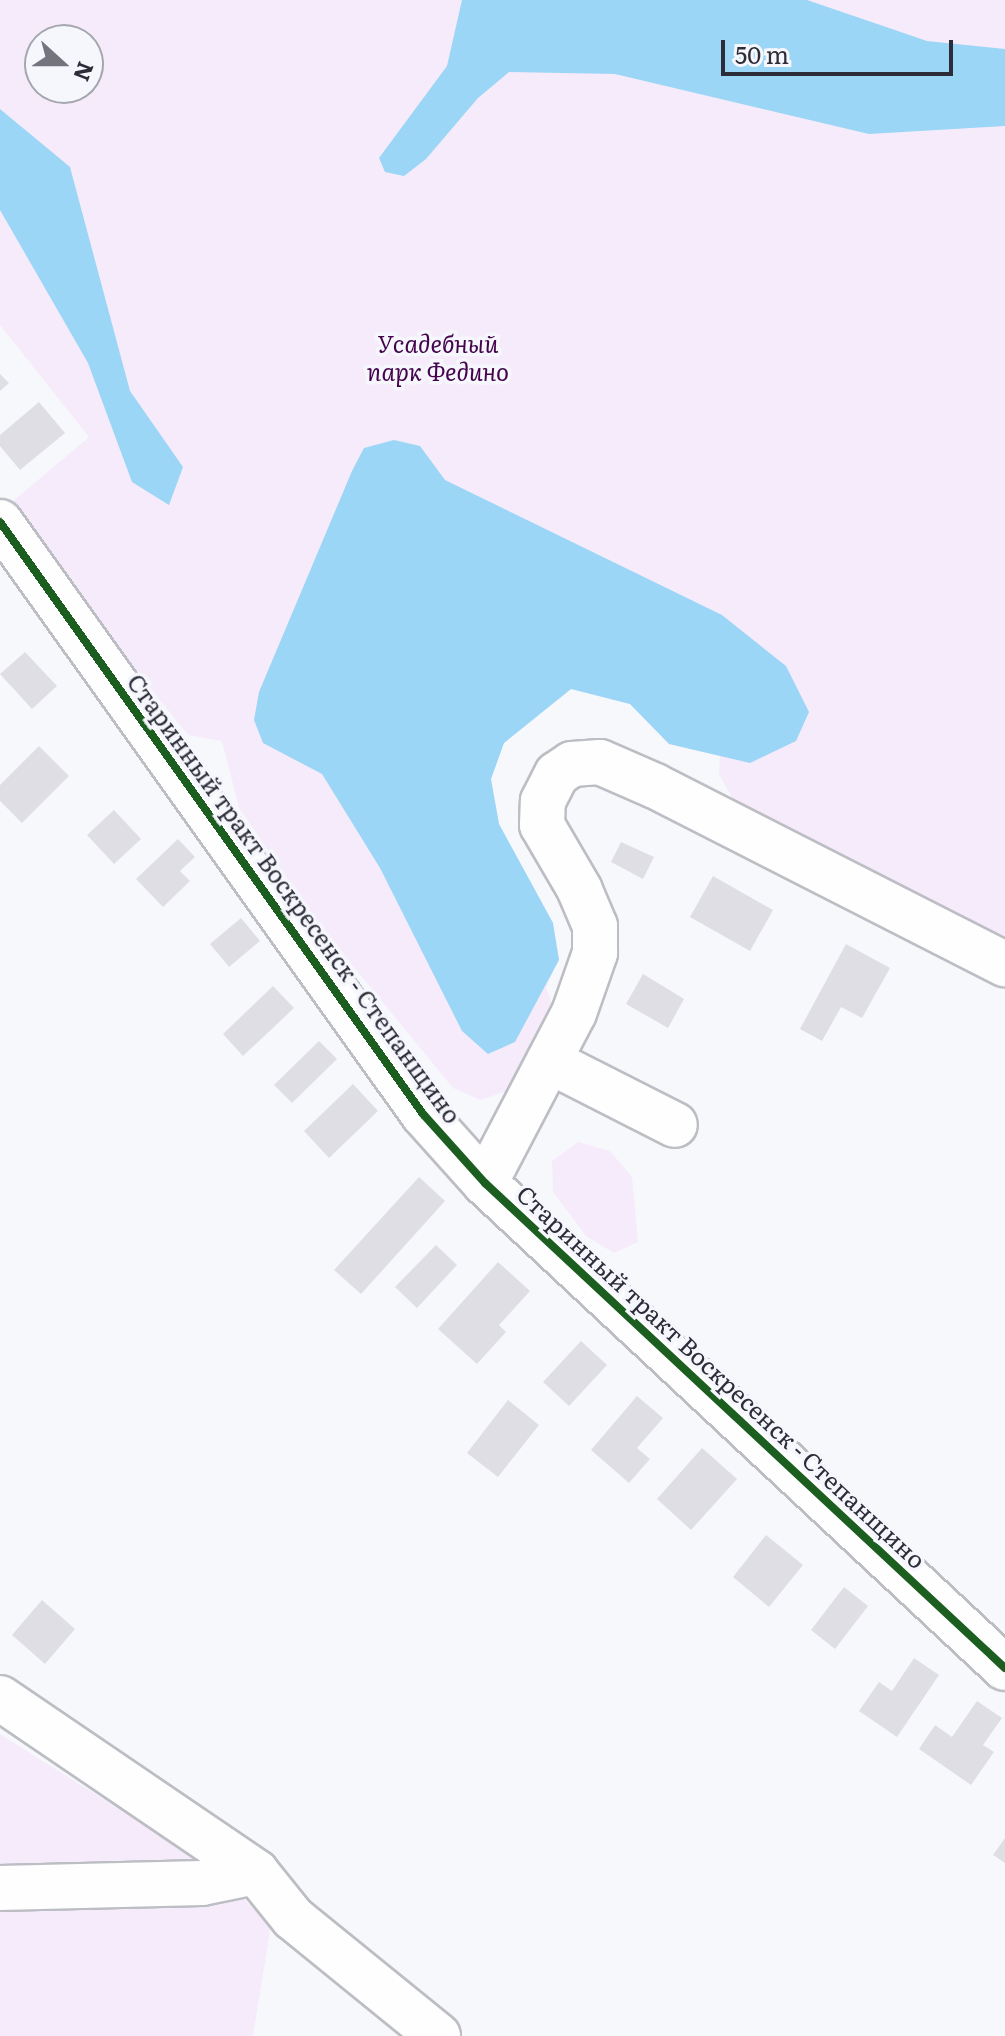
<!DOCTYPE html>
<meta charset="utf-8">
<style>
body{margin:0}
#map{position:relative;width:1005px;height:2036px;overflow:hidden;background:#f7f8fc;font-family:Literata,serif}
div>[style]{position:absolute}
[style*='--x']{left:calc(var(--x)*1px);top:calc(var(--y)*1px);width:calc(var(--w)*1px);rotate:calc(var(--a)*1deg)}
.green>*{inset:0;background:#f6ebfa}
.water>*{inset:0;background:#9bd6f6}
.building>*{inset:0;background:#dfdee4}
.roads{filter:drop-shadow(2px 0 #bcbec4) drop-shadow(-2px 0 #bcbec4) drop-shadow(0 2px #bcbec4) drop-shadow(0 -2px #bcbec4)}
.minor>*{height:44px;margin:-22px;padding:0 22px;transform-origin:22px;border-radius:22px;background:#fefeff}
.cycleway>*{height:8px;margin:-4px;padding:0 4px;transform-origin:4px;border-radius:4px;background:#1b5e20}
span{translate:-50% -50%;white-space:nowrap;text-align:center;line-height:1.15;-webkit-text-stroke:7px #f6f7fd;paint-order:stroke}
.park-label{font-size:24px;color:#44034c;font-style:italic}
.street-label{font-size:24px;color:#2c2d38}
.north{position:absolute;left:24px;top:24px;width:80px;height:80px;box-sizing:border-box;background:#f6f7fd;border:2px solid #a5a6ae;border-radius:50%;rotate:111deg;font-size:22px;font-weight:700;line-height:32px;text-align:center;color:#2c2d38}
.north::after{content:'';display:block;margin:auto;width:28px;height:36px;background:#73747d;clip-path:polygon(50% 0,100% 100%,50% 72%,0 100%)}
.scale{position:absolute;left:721px;top:40px;width:232px;height:36px;box-sizing:border-box;border:4px solid #2c2d38;border-top:0;padding-left:10px;font-size:24px;line-height:28px;white-space:nowrap;color:#2c2d38;-webkit-text-stroke:6px #f6f7fd;paint-order:stroke}
</style>
<div id="map">
<div class="green">
<div style="clip-path:polygon(evenodd,0 0,1005px 0,1005px 941px,734px 801px,719px 774px,720px 756px,669px 744px,630px 704px,571px 689px,504px 743px,491px 779px,499px 824px,553px 923px,559px 960px,546px 987px,551px 1002px,534px 1057px,514px 1088px,481px 1100px,453px 1088px,317px 922px,239px 808px,222px 741px,188px 735px,5px 508px,89px 437px,0 325px,0 0,40px 40px,88px 40px,88px 88px,40px 88px,40px 40px)"></div>
<div style="clip-path:polygon(578px 1142px,610px 1151px,632px 1177px,638px 1242px,614px 1253px,586px 1236px,553px 1192px,552px 1161px)"></div>
<div style="clip-path:polygon(0 1734px,208px 1865px,271px 1925px,253px 2036px,0 2036px)"></div>
</div>
<div class="water">
<div style="clip-path:polygon(462px 0,807px 0,927px 41px,1005px 49px,1005px 126px,869px 134px,615px 74px,509px 72px,478px 98px,426px 159px,404px 176px,385px 172px,379px 158px,447px 66px)"></div>
<div style="clip-path:polygon(0 109px,70px 167px,130px 391px,183px 467px,169px 505px,132px 482px,88px 363px,0 210px)"></div>
<div style="clip-path:polygon(394px 440px,420px 446px,445px 480px,722px 615px,786px 666px,809px 712px,796px 741px,750px 763px,669px 744px,630px 704px,571px 689px,504px 743px,491px 779px,499px 824px,553px 923px,559px 960px,515px 1042px,488px 1054px,462px 1031px,380px 868px,322px 774px,263px 743px,254px 720px,259px 692px,352px 471px,364px 448px)"></div>
</div>
<div class="building">
<div style="clip-path:polygon(0 374px,9px 383px,0 391px)"></div>
<div style="clip-path:polygon(39px 402px,65px 433px,20px 470px,0 446px,0 435px)"></div>
<div style="clip-path:polygon(25px 652px,57px 686px,32px 709px,0 674px)"></div>
<div style="clip-path:polygon(39px 746px,69px 776px,22px 823px,0 801px,0 785px)"></div>
<div style="clip-path:polygon(114px 810px,141px 839px,114px 864px,87px 835px)"></div>
<div style="clip-path:polygon(178px 839px,195px 857px,180px 871px,190px 881px,163px 907px,136px 879px)"></div>
<div style="clip-path:polygon(621px 842px,654px 857px,643px 879px,611px 862px)"></div>
<div style="clip-path:polygon(713px 876px,773px 910px,750px 951px,690px 917px)"></div>
<div style="clip-path:polygon(241px 918px,260px 941px,229px 967px,210px 944px)"></div>
<div style="clip-path:polygon(846px 944px,890px 968px,862px 1018px,841px 1007px,822px 1041px,800px 1029px)"></div>
<div style="clip-path:polygon(643px 974px,684px 999px,668px 1028px,626px 1004px)"></div>
<div style="clip-path:polygon(273px 986px,294px 1008px,243px 1056px,223px 1034px)"></div>
<div style="clip-path:polygon(319px 1041px,337px 1059px,292px 1103px,274px 1085px)"></div>
<div style="clip-path:polygon(353px 1084px,378px 1111px,329px 1158px,304px 1131px)"></div>
<div style="clip-path:polygon(419px 1177px,445px 1201px,361px 1294px,334px 1270px)"></div>
<div style="clip-path:polygon(436px 1245px,457px 1265px,417px 1308px,395px 1287px)"></div>
<div style="clip-path:polygon(498px 1262px,530px 1291px,499px 1325px,506px 1332px,477px 1364px,438px 1329px)"></div>
<div style="clip-path:polygon(581px 1341px,607px 1365px,569px 1406px,543px 1382px)"></div>
<div style="clip-path:polygon(637px 1396px,663px 1418px,637px 1448px,650px 1459px,629px 1483px,591px 1450px)"></div>
<div style="clip-path:polygon(508px 1400px,539px 1425px,498px 1477px,467px 1453px)"></div>
<div style="clip-path:polygon(702px 1448px,737px 1479px,691px 1530px,657px 1499px)"></div>
<div style="clip-path:polygon(766px 1535px,803px 1565px,769px 1607px,733px 1577px)"></div>
<div style="clip-path:polygon(844px 1587px,868px 1606px,835px 1649px,811px 1630px)"></div>
<div style="clip-path:polygon(42px 1600px,75px 1629px,45px 1664px,12px 1635px)"></div>
<div style="clip-path:polygon(914px 1658px,939px 1675px,897px 1737px,859px 1711px,879px 1682px,892px 1691px)"></div>
<div style="clip-path:polygon(977px 1701px,1002px 1718px,983px 1745px,994px 1752px,971px 1785px,919px 1749px,935px 1725px,952px 1737px)"></div>
<div style="clip-path:polygon(1005px 1838px,1005px 1863px,993px 1855px)"></div>
</div>
<div class="roads">
<div class="minor">
<div style="--x:0;--y:522;--w:728;--a:54.45"></div>
<div style="--x:423;--y:1114;--w:93;--a:48.1"></div>
<div style="--x:485;--y:1183;--w:711;--a:43.01"></div>
<div style="--x:549;--y:1061;--w:141;--a:26.9"></div>
<div style="--x:485;--y:1183;--w:192;--a:-62.4"></div>
<div style="--x:574;--y:1013;--w:64;--a:-70.7"></div>
<div style="--x:595;--y:953;--w:27;--a:-90"></div>
<div style="--x:595;--y:926;--w:39;--a:-113"></div>
<div style="--x:580;--y:890;--w:75;--a:-120.3"></div>
<div style="--x:542;--y:825;--w:24;--a:-88"></div>
<div style="--x:543;--y:801;--w:30;--a:-63"></div>
<div style="--x:557;--y:774;--w:18;--a:-34"></div>
<div style="--x:572;--y:764;--w:28;--a:-4"></div>
<div style="--x:600;--y:762;--w:60;--a:23.6"></div>
<div style="--x:655;--y:786;--w:393;--a:27"></div>
<div style="--x:0;--y:1698;--w:310;--a:34.2"></div>
<div style="--x:256;--y:1872;--w:59;--a:51.2"></div>
<div style="--x:293;--y:1918;--w:187;--a:39.1"></div>
<div style="--x:0;--y:1888;--w:202;--a:-1.4"></div>
<div style="--x:202;--y:1883;--w:55;--a:-11.5"></div>
</div>
</div>
<div class="cycleway">
<div style="--x:0;--y:522;--w:728;--a:54.45"></div>
<div style="--x:423;--y:1114;--w:93;--a:48.1"></div>
<div style="--x:485;--y:1183;--w:711;--a:43.01"></div>
</div>
<div class="park-label">
<span style="left:438px;top:357px">Усадебный<br>парк Федино</span>
</div>
<div class="street-label">
<span style="left:295px;top:898px;rotate:54deg">Старинный тракт Воскресенск - Степанщино</span>
<span style="left:722px;top:1376px;rotate:43deg">Старинный тракт Воскресенск - Степанщино</span>
</div>
<div class="north">N</div>
<div class="scale">50 m</div>
</div>
